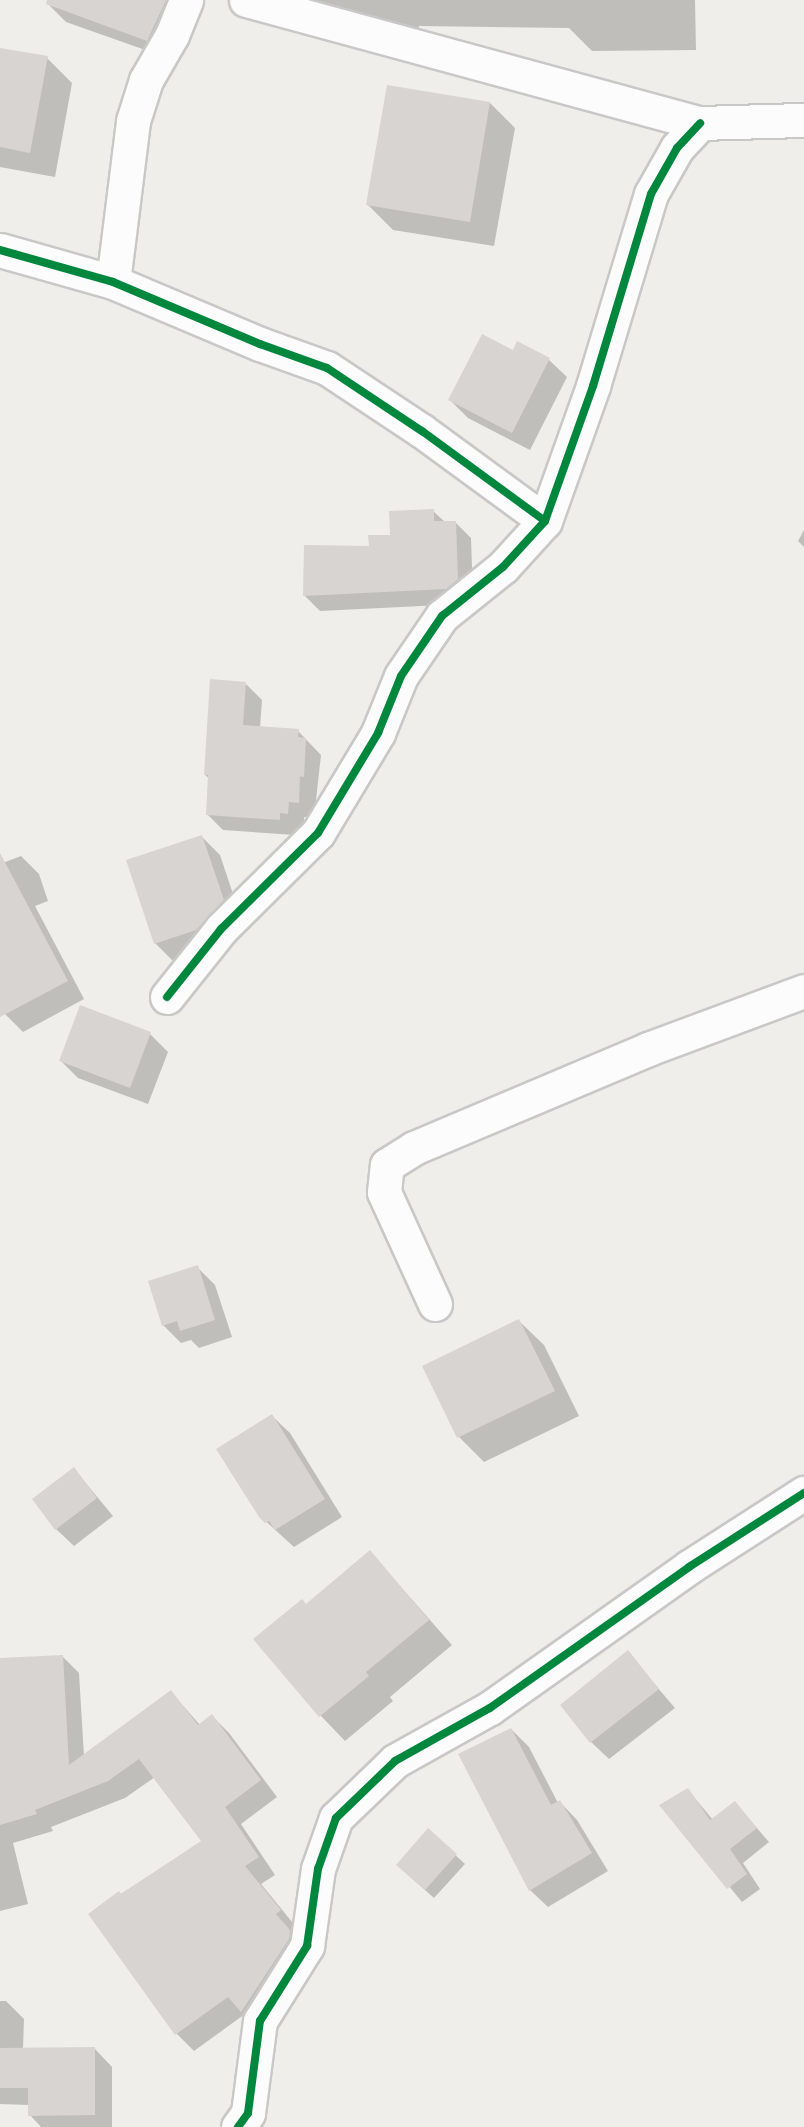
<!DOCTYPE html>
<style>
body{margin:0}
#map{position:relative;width:804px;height:2127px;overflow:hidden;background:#f0eeea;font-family:"Work Sans",sans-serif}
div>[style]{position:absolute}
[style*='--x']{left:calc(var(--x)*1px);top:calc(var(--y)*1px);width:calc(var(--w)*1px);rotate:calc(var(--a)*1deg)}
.shadow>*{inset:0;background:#0003}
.building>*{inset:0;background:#d7d4d1}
.roads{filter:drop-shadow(2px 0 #c8c8c6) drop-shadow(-2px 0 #c8c8c6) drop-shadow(0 2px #c8c8c6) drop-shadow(0 -2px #c8c8c6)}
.minor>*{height:33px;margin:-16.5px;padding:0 16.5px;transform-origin:16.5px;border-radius:16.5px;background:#fdfcfc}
.cycleway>*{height:8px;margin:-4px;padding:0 4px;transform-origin:4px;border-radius:4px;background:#00873e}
span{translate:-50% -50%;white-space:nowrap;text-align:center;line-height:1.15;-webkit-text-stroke:5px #fff;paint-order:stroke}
</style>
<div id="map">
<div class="shadow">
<div style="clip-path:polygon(50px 0,179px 0,165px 57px,66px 22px,48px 4px)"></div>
<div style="clip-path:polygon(308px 0,695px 0,696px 50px,592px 51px,569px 28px,419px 26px,418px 37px)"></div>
<div style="clip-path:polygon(0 49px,47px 58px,72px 83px,55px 177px,0 167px)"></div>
<div style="clip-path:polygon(490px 103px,515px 128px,494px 246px,393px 230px,368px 205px)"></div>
<div style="clip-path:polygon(518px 343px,549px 360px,567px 377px,530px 450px,468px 418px,450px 400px,514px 352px)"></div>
<div style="clip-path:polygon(433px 511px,445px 522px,455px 522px,471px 538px,473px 595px,462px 604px,320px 611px,304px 595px,370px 547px)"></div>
<div style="clip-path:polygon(804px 530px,804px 547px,798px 541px)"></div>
<div style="clip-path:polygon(246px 684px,262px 700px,260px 728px,298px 731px,321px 755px,314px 818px,304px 817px,304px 829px,296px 828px,295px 835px,223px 830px,207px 814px,210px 779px,205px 775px)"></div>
<div style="clip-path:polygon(202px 837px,220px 855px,241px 918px,214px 947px,173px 961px,155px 943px)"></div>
<div style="clip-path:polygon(21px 856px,39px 874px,48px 901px,35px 906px,84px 999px,23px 1032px,5px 1014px,0 1005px,0 864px)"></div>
<div style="clip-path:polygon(150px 1034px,168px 1052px,148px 1104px,78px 1078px,60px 1060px)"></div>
<div style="clip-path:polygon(197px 1267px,215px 1285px,232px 1337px,199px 1348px,191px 1340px,181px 1343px,163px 1325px)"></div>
<div style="clip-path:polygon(519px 1321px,544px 1345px,579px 1416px,484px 1462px,459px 1437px)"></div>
<div style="clip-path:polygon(272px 1416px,290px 1433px,342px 1517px,294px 1547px,260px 1516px)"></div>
<div style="clip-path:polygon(74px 1469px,113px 1516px,74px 1546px,56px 1529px)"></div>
<div style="clip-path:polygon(370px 1552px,452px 1645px,390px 1697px,393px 1701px,345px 1741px,321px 1716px,255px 1640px,306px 1605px)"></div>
<div style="clip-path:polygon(628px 1653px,675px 1708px,609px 1759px,591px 1742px)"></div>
<div style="clip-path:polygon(62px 1656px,79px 1673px,84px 1756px,171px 1692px,200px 1725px,212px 1716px,229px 1733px,277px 1797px,241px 1824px,275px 1875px,261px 1884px,297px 1928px,292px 1932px,307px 1948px,259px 2028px,245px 2014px,194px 2051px,177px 2034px,90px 1914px,203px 1841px,155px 1777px,125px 1798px,51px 1827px,53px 1831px,13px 1843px,28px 1904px,0 1911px,0 1660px)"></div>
<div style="clip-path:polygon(511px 1729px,529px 1747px,558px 1803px,560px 1802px,577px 1820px,608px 1871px,548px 1907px,530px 1890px)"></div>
<div style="clip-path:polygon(688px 1790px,713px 1820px,735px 1803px,769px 1842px,743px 1863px,760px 1889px,742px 1902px,662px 1805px)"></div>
<div style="clip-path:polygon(428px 1830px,465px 1864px,434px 1898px,407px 1874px)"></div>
<div style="clip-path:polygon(0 2001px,6px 2001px,24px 2019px,23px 2049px,95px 2049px,112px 2067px,112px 2127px,41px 2127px,30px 2115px,29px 2105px,0 2104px)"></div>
</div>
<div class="building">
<div style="clip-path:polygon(47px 0,166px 0,147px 41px,46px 4px)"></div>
<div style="clip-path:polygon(0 48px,48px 56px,30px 153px,0 147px)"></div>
<div style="clip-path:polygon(387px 85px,490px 102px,470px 222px,366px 205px)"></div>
<div style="clip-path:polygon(482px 334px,513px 350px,517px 341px,550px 358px,512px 433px,448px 400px)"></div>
<div style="clip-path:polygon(434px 509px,434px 521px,456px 521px,458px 579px,446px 589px,303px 596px,304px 545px,369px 546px,368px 535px,390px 535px,389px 511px)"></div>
<div style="clip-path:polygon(210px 679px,246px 682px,243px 725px,299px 729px,298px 737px,306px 738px,304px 777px,300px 776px,299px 803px,289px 802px,288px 814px,280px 813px,280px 820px,206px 815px,208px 775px,204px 775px)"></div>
<div style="clip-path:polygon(202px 835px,224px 900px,196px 930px,154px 944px,126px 860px)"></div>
<div style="clip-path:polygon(0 853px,68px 981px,0 1017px)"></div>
<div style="clip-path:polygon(80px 1005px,151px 1032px,130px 1088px,59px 1061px)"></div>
<div style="clip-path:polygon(198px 1265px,215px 1320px,180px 1331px,177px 1321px,162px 1326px,148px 1281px)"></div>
<div style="clip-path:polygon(519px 1319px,555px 1391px,457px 1438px,422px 1366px)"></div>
<div style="clip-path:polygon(272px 1414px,325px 1499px,275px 1530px,269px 1521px,265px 1523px,259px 1517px,216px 1449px)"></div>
<div style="clip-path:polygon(74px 1467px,97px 1498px,55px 1530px,32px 1499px)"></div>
<div style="clip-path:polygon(370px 1550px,429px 1620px,366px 1672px,369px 1676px,319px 1717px,253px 1639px,302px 1599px,306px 1604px)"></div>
<div style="clip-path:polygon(628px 1650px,659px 1689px,590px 1743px,560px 1705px)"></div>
<div style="clip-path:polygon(63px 1655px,69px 1765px,171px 1690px,198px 1725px,212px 1714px,261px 1780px,225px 1807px,259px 1857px,245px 1866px,281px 1910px,276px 1914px,290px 1930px,289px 1939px,241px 2012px,228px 1997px,175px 2035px,88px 1914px,119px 1891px,121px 1894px,201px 1841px,139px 1759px,108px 1781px,35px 1810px,37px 1814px,0 1825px,0 1658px)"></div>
<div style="clip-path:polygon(511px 1728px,551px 1805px,560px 1800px,592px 1853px,529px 1891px,458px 1754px)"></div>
<div style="clip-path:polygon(688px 1788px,710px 1820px,735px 1801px,757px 1828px,730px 1849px,747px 1874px,727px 1889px,659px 1805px)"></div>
<div style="clip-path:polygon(428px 1828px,457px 1854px,425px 1890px,396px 1865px)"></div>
<div style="clip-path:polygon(95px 2047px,95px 2115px,28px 2116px,28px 2088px,0 2088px,0 2048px)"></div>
</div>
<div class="roads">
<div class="minor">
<div style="--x:246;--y:0;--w:470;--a:15.2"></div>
<div style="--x:700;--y:123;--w:104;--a:-1.7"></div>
<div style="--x:0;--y:250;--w:117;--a:15.8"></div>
<div style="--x:113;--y:282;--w:160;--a:22.9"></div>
<div style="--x:260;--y:344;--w:71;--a:19.7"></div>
<div style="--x:327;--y:368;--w:114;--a:33.6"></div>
<div style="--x:422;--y:431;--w:152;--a:36.2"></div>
<div style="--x:113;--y:282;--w:162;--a:-82.9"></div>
<div style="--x:133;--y:121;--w:43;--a:-72.4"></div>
<div style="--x:146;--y:80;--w:52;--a:-60"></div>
<div style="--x:172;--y:35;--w:38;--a:-68"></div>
<div style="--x:167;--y:997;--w:87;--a:-51.5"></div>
<div style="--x:221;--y:929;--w:136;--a:-44.7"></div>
<div style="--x:318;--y:833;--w:117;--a:-59"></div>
<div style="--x:378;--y:733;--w:61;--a:-68"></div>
<div style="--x:401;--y:676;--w:73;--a:-55.7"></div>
<div style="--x:442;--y:616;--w:78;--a:-38.8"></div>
<div style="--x:503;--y:567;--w:62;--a:-47.6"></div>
<div style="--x:545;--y:521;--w:143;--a:-70.4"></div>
<div style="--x:593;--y:386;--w:201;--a:-73.2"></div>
<div style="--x:651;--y:194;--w:53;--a:-60.5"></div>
<div style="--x:677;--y:148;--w:34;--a:-47"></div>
<div style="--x:435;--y:1304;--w:123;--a:-114.5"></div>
<div style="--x:384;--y:1192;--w:27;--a:-84"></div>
<div style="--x:387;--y:1165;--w:32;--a:-32"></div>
<div style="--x:414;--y:1148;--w:254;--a:-22.9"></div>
<div style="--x:648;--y:1049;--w:166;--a:-20.4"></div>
<div style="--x:238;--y:2127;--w:17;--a:-54"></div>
<div style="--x:248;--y:2113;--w:93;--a:-82.6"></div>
<div style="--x:260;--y:2021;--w:89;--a:-57.9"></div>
<div style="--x:307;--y:1946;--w:78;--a:-81.9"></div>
<div style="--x:318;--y:1869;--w:54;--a:-70.6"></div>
<div style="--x:336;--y:1818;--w:82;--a:-44"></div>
<div style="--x:395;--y:1761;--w:109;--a:-29.2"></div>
<div style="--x:490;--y:1708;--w:244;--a:-35.3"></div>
<div style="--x:689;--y:1567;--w:137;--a:-32.8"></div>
</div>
</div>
<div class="cycleway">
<div style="--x:0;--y:250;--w:117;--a:15.8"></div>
<div style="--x:113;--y:282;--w:160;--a:22.9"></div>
<div style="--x:260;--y:344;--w:71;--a:19.7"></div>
<div style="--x:327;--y:368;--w:114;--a:33.6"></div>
<div style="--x:422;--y:431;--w:152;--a:36.2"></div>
<div style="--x:167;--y:997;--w:87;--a:-51.5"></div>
<div style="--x:221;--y:929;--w:136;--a:-44.7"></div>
<div style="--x:318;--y:833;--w:117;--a:-59"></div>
<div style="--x:378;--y:733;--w:61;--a:-68"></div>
<div style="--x:401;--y:676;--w:73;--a:-55.7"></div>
<div style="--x:442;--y:616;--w:78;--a:-38.8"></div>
<div style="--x:503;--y:567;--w:62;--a:-47.6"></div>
<div style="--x:545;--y:521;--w:143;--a:-70.4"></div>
<div style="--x:593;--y:386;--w:201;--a:-73.2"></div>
<div style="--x:651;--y:194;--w:53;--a:-60.5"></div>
<div style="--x:677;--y:148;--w:34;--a:-47"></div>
<div style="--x:238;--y:2127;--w:17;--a:-54"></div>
<div style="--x:248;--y:2113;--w:93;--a:-82.6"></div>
<div style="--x:260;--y:2021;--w:89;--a:-57.9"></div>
<div style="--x:307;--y:1946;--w:78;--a:-81.9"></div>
<div style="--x:318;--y:1869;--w:54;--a:-70.6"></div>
<div style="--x:336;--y:1818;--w:82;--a:-44"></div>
<div style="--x:395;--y:1761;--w:109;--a:-29.2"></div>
<div style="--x:490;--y:1708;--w:244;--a:-35.3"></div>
<div style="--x:689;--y:1567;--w:137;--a:-32.8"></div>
</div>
</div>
